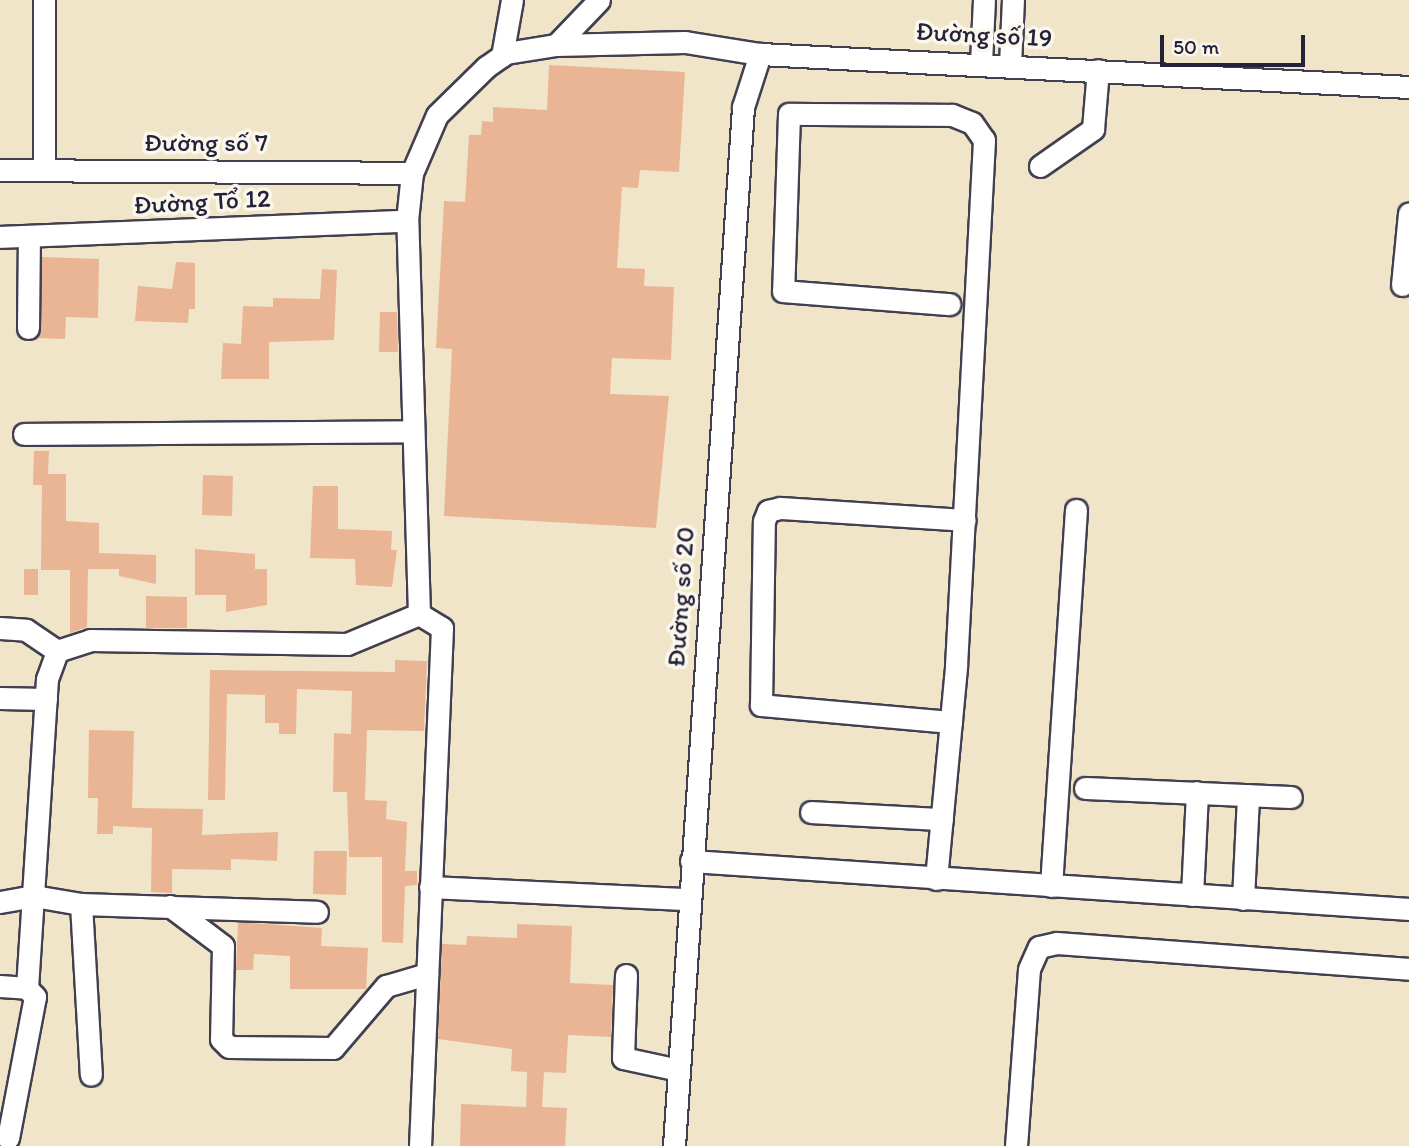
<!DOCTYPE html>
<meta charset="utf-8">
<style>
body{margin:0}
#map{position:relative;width:1409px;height:1146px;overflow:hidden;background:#f0e5c8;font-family:Itim,sans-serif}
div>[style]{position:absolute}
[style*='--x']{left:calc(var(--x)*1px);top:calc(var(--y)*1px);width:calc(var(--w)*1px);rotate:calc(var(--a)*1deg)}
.building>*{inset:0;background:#e9b595}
.roads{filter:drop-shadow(2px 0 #413f50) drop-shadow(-2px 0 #413f50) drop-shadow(0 2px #413f50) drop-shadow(0 -2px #413f50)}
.minor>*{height:21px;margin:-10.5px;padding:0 10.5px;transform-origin:10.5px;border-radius:10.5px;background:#fff}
span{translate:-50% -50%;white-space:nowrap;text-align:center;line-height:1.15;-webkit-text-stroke:7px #fbf7ec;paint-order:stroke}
.street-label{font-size:26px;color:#22223b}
.scale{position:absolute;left:1160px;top:35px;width:145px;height:32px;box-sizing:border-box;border:4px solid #22223b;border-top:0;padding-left:9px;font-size:21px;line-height:24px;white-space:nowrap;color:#22223b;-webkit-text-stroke:5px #fbf7ec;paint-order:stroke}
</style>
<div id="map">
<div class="building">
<div style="clip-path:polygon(549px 65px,685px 72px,679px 172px,640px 170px,638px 188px,622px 187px,617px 268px,645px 269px,644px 286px,674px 287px,671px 360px,612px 358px,610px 394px,669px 396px,656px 528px,444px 516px,452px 349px,436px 348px,444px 201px,465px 202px,469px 135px,481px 135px,482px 121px,493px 122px,493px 107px,547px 110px)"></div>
<div style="clip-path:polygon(42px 257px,99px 259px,98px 318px,66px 317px,65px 339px,37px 338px)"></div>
<div style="clip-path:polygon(176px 262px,195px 263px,195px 309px,189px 309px,188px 323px,135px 321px,138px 286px,172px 289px)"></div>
<div style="clip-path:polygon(322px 269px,337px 270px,334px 340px,269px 342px,269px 379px,221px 379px,223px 343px,241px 344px,243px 306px,273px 307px,273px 298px,320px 299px)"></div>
<div style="clip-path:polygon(380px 312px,397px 312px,398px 352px,379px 352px)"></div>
<div style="clip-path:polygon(34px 451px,49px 451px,48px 474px,66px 474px,66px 521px,99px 523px,99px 553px,156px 555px,156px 584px,119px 576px,119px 569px,88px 569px,87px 627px,70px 633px,70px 570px,41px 570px,42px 485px,33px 485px)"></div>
<div style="clip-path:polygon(203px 475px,233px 476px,232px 516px,202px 515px)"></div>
<div style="clip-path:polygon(313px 486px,338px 486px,338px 529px,392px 531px,391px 550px,397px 550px,392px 587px,356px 585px,355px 559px,310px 558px)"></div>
<div style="clip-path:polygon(195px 549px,255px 554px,255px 569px,267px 569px,267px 605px,226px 612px,226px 595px,195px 595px)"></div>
<div style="clip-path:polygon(24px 569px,38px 569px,38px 595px,24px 595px)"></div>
<div style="clip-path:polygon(146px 596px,187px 597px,187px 628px,146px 628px)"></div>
<div style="clip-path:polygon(395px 660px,427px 661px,424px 731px,367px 730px,365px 800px,387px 801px,386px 819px,407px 822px,405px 871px,417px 871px,417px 885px,405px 886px,403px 943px,382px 942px,382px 857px,349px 857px,347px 792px,333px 792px,334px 733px,351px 734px,352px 691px,297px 689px,296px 734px,279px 734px,279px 723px,265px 723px,265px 695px,227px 694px,225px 800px,208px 800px,210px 670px,395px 672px)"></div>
<div style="clip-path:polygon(89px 730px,134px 731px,132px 808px,203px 809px,202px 835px,278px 832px,277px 861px,231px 859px,231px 870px,172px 869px,172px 893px,151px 892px,152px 828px,113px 826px,113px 834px,97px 834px,98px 798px,88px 798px)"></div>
<div style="clip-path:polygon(314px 851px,347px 851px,346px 895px,313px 894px)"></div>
<div style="clip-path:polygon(238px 922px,322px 928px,321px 946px,368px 948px,366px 989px,290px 989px,290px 956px,254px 954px,253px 970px,236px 970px)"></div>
<div style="clip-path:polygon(517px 924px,572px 926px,570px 983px,613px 985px,611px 1037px,568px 1035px,566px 1073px,544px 1072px,542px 1107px,567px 1108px,565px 1146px,460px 1146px,461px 1104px,526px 1107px,527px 1072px,511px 1071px,512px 1049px,438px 1039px,442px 944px,466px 945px,467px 936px,517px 938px)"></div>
</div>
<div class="roads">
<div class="minor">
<div style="--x:44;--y:0;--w:170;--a:90"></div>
<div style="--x:556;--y:45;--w:62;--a:-46.3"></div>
<div style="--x:502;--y:56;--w:57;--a:-79.9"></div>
<div style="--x:981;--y:63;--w:63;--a:-87.3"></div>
<div style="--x:1010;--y:65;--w:65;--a:-87.4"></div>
<div style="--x:1040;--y:166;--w:65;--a:-34.9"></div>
<div style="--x:1093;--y:129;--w:59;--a:-85.2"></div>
<div style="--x:0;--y:170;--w:412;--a:0.4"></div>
<div style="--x:0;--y:237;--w:407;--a:-2.3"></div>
<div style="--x:1402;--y:285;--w:72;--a:-84.4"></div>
<div style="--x:28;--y:328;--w:90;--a:-89.4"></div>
<div style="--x:24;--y:434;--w:387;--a:-0.4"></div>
<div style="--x:419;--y:614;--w:27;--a:31"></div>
<div style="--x:442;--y:628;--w:518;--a:92.43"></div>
<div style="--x:0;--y:628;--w:26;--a:4"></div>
<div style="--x:26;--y:630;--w:37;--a:34"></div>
<div style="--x:0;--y:698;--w:46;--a:1.2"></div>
<div style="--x:951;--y:722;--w:191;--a:-174.9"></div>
<div style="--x:761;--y:705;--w:184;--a:-89.1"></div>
<div style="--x:764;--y:521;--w:11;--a:-68"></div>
<div style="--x:768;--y:511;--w:12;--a:-14"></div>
<div style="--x:780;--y:508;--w:185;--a:3.7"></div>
<div style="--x:1085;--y:788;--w:206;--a:2.5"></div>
<div style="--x:811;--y:812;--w:131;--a:3.1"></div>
<div style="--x:691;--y:861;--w:720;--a:3.82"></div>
<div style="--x:936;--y:879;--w:214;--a:-84.6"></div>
<div style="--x:956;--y:666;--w:527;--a:-86.95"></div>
<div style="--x:984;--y:140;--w:21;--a:-125"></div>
<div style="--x:972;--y:123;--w:22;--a:-158"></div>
<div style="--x:952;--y:115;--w:163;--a:-179.6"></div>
<div style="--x:789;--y:114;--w:177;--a:91.9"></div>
<div style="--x:783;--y:291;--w:167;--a:4.5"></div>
<div style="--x:1051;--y:886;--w:377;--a:-86.2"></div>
<div style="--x:430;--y:887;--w:259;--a:2.7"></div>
<div style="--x:1192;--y:895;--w:103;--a:-87.2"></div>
<div style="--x:1243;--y:899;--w:104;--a:-87.2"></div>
<div style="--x:0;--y:902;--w:35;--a:-10"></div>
<div style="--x:34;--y:896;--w:48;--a:9.7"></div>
<div style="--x:81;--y:904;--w:236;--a:1.9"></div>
<div style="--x:81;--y:904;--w:171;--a:86.7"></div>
<div style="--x:170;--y:906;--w:66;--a:37"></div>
<div style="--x:223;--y:946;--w:93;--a:91.2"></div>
<div style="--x:221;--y:1039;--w:11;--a:45"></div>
<div style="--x:229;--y:1047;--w:104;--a:0.6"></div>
<div style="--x:333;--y:1048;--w:82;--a:-49.5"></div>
<div style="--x:386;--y:986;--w:43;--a:-16.3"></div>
<div style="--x:626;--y:975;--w:83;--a:92.1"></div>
<div style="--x:623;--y:1058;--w:57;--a:12.1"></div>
<div style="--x:0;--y:986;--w:27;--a:4"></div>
<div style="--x:8;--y:1138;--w:144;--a:-79.2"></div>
<div style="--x:35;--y:997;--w:12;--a:-132"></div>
<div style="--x:27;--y:988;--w:310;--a:-86.3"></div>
<div style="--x:47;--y:679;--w:30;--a:-70"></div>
<div style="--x:57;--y:651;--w:35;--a:-18"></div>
<div style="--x:90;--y:640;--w:257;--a:0.9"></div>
<div style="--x:347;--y:644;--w:78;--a:-22.6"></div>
<div style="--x:419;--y:614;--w:393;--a:-91.7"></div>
<div style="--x:407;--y:221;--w:48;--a:-84.1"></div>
<div style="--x:412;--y:173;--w:63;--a:-66.7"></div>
<div style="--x:437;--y:115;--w:69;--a:-44.4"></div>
<div style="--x:486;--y:67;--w:24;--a:-35"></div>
<div style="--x:506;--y:53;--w:51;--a:-9.1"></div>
<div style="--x:556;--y:45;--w:129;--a:-1.3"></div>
<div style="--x:685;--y:42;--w:76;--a:9.1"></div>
<div style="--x:760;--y:54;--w:650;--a:2.91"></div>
<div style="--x:674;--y:1146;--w:1041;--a:-86.2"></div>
<div style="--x:743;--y:107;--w:56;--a:-72.2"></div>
<div style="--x:1016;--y:1146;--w:177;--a:-85.8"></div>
<div style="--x:1029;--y:969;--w:24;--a:-66"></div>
<div style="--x:1039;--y:947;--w:18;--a:-13"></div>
<div style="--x:1057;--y:943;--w:353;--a:4.2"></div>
</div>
</div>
<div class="street-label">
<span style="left:984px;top:35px;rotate:3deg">Đường số 19</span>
<span style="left:206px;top:143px">Đường số 7</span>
<span style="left:202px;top:202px;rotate:-3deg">Đường Tổ 12</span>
<span style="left:681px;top:597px;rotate:-86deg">Đường số 20</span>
</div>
<div class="scale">50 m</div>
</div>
